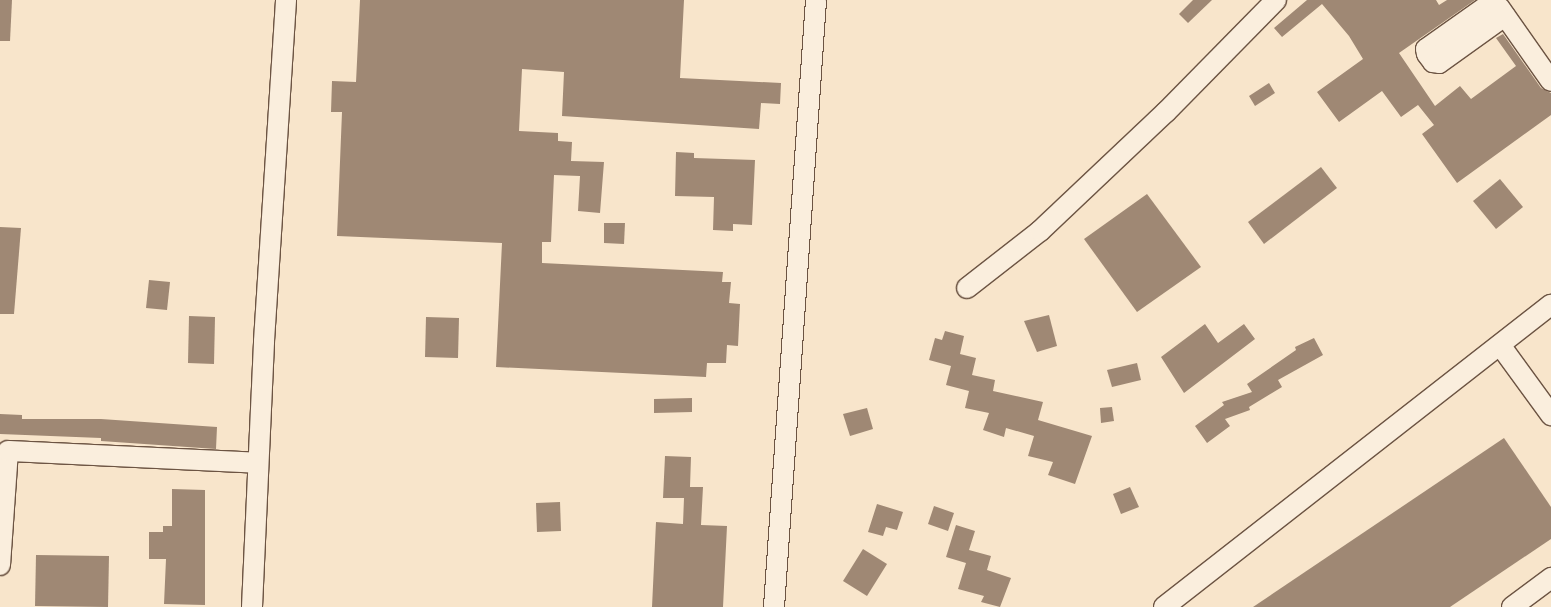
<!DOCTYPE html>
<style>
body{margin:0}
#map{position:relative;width:1551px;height:607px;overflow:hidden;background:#f8e5cb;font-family:"Old Standard TT",serif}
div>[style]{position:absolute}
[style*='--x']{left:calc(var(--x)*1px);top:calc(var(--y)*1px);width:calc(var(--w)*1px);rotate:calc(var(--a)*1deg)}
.building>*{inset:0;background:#9f8874}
.roads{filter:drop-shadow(1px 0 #6c5443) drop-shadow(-1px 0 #6c5443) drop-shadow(0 1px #6c5443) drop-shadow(0 -1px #6c5443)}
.minor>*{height:20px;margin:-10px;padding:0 10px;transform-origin:10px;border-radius:10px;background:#faeedd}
span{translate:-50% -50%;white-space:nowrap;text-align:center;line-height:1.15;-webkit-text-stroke:5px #faeedd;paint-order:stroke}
</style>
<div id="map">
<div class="building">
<div style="clip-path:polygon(0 0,12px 0,10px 41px,0 41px)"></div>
<div style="clip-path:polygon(360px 0,684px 0,680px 78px,781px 83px,780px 104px,761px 103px,759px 129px,562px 116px,564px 72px,522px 69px,519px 131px,558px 133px,558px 141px,572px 142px,571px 161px,604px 162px,600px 213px,578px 211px,580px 176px,554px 175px,551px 242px,542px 242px,542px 263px,723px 272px,722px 282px,731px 282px,729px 303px,740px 304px,738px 346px,727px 345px,726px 363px,707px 363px,706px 377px,496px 367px,502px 243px,337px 236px,342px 112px,331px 112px,332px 81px,356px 82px)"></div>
<div style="clip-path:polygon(1193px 0,1212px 0,1188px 23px,1179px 14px)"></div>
<div style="clip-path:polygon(1307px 0,1436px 0,1439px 5px,1447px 0,1475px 0,1399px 53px,1435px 106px,1460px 86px,1471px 99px,1516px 66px,1496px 38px,1503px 34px,1541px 88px,1551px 93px,1551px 115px,1457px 183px,1422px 134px,1434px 125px,1418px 105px,1401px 117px,1382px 91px,1339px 122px,1317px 92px,1363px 59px,1349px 36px,1322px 4px,1282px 37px,1274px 28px)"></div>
<div style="clip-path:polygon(1269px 83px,1275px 93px,1255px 106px,1249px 96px)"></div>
<div style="clip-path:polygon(676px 152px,694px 153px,694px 158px,755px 160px,752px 225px,733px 224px,733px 231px,713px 230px,714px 197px,675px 196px)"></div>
<div style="clip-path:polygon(1321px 167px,1337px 188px,1264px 244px,1248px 222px)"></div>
<div style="clip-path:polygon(1500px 179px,1523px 207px,1496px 229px,1473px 201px)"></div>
<div style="clip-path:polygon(1147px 194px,1201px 267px,1137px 312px,1084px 239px)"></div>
<div style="clip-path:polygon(604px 223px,625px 223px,624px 244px,604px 243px)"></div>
<div style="clip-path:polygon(0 227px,21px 228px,14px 314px,0 314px)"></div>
<div style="clip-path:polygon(149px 280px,170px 282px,167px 310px,146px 308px)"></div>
<div style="clip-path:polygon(1049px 315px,1057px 346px,1037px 352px,1024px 321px)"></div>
<div style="clip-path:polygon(189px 316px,215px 317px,214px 364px,188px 363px)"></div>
<div style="clip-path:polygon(426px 317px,459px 318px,458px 358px,425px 357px)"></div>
<div style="clip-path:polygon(1205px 324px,1218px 343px,1244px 324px,1255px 339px,1184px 393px,1161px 357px)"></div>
<div style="clip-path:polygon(945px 331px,964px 336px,960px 354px,976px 358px,972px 375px,995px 380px,993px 391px,1043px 402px,1038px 420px,1092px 436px,1075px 484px,1048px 475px,1053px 462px,1028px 456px,1034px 436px,1006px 428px,1004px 437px,983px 430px,989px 413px,965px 408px,969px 391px,946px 385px,951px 366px,929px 360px,935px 338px,942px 340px)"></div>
<div style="clip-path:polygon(1314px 338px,1323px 355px,1278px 380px,1282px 387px,1249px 407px,1250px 410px,1225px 419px,1230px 426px,1207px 443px,1195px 426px,1224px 405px,1222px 402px,1252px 392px,1247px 384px,1296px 350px,1295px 347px)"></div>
<div style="clip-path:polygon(1137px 363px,1141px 380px,1112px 387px,1107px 370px)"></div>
<div style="clip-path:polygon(692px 398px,692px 412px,654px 413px,654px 399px)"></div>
<div style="clip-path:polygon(1112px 407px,1114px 421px,1101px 423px,1100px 408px)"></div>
<div style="clip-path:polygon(867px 408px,873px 429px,850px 436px,843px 414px)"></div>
<div style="clip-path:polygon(0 414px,22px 415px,22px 419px,101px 419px,217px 427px,216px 449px,101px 441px,101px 438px,0 434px)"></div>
<div style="clip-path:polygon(1504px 438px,1551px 507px,1551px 539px,1450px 607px,1253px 607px)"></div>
<div style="clip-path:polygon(665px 456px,691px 457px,690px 487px,703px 487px,701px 525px,727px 526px,723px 607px,652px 607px,656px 522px,683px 524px,684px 498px,663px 498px)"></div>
<div style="clip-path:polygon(1130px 487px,1139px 507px,1121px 514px,1113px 494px)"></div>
<div style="clip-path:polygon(172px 489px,205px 490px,205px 605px,164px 604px,166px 559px,149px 559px,149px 532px,163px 532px,163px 526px,172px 526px)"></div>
<div style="clip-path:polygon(560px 502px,561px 531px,537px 532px,536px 503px)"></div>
<div style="clip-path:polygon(877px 504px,903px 512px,897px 530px,886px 527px,883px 536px,868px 532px)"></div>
<div style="clip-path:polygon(934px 506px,954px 513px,948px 531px,928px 524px)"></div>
<div style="clip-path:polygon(956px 525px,975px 531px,969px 550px,991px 556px,987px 570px,1011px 578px,1000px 607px,981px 602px,984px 596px,958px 589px,966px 563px,946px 557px)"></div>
<div style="clip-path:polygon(863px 549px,887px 564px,867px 596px,843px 581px)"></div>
<div style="clip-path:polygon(36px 555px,109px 556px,108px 607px,35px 606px)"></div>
</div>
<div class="roads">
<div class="minor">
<div style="--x:1494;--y:1;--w:83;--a:144.8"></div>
<div style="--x:1426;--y:49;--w:5;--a:79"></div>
<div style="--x:1427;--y:54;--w:10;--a:53"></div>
<div style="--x:1433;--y:62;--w:6;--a:9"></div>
<div style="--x:1439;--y:63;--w:81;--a:-35.5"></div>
<div style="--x:1499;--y:7;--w:90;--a:54.9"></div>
<div style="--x:967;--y:288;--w:93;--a:-38"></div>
<div style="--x:1040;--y:231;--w:173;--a:-43.4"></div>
<div style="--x:1166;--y:112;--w:157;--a:-45.5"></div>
<div style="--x:1500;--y:345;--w:87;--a:53.9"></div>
<div style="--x:0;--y:565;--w:114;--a:-86"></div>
<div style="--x:8;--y:451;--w:250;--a:2.7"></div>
<div style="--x:252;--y:607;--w:266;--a:-87.4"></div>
<div style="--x:264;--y:341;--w:342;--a:-86.3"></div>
<div style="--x:774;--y:607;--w:608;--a:-86.04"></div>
<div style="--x:1164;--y:607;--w:491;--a:-38"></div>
<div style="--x:1512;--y:607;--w:49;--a:-36.6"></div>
</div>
</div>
</div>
